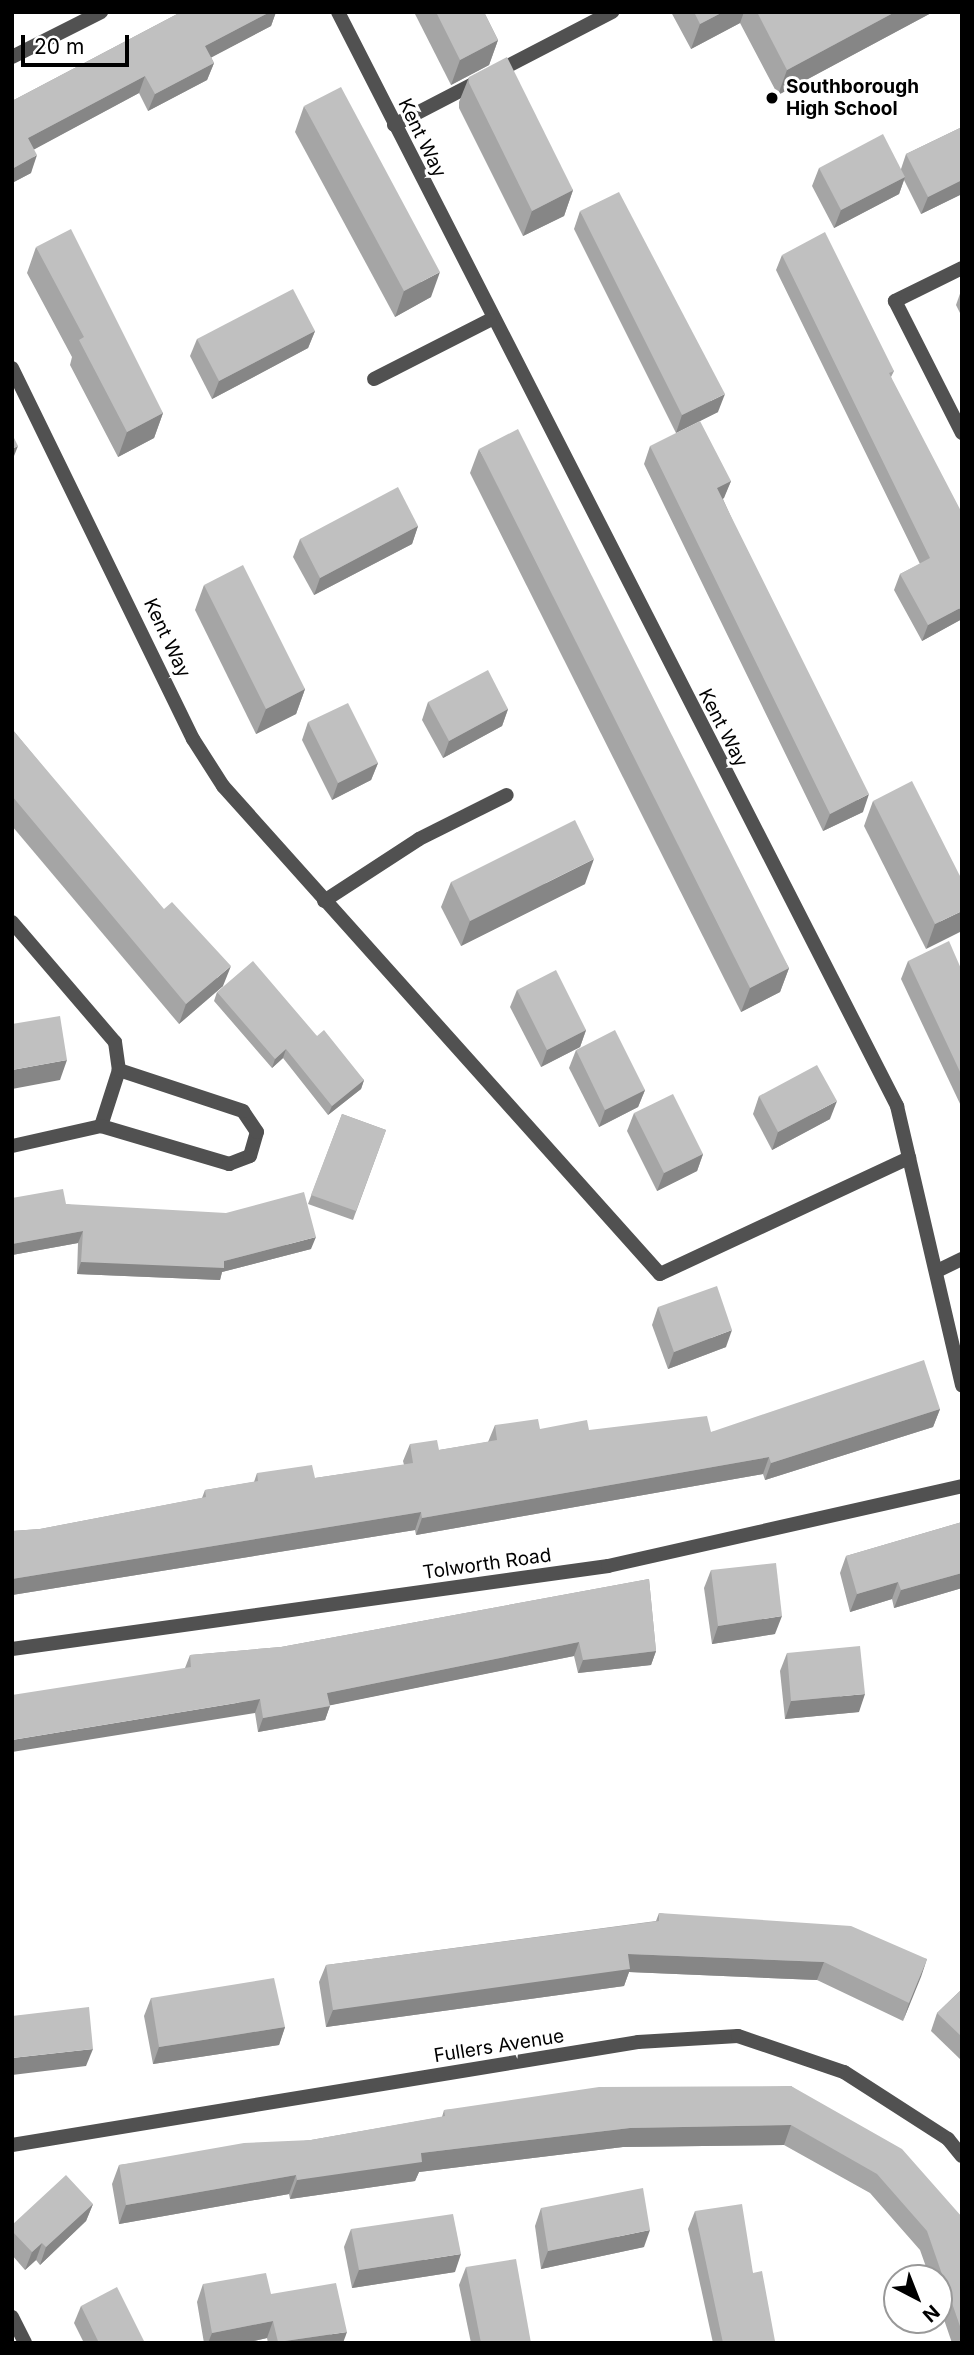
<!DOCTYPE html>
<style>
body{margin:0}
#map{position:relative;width:974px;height:2355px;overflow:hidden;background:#fff;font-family:Inter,sans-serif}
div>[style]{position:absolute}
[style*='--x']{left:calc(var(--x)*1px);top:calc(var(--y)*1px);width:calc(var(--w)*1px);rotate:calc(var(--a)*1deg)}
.lane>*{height:14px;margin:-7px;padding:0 7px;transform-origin:7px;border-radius:7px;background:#515151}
.street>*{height:14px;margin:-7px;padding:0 7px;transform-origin:7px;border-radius:7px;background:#515151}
.wall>*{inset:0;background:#a5a5a5}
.shaded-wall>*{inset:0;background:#868686}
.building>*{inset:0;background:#c0c0c0}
.dots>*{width:19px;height:19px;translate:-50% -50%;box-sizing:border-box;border:4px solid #fff;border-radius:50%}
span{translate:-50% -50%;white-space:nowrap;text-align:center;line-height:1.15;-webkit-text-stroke:6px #fff;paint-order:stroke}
.poi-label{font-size:19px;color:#000;font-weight:700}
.left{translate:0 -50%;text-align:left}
.street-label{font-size:19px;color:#000}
.frame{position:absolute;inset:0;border:14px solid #000;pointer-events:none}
.north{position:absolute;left:883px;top:2264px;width:70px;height:70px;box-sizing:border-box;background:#fff;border:2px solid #999;border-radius:50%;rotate:138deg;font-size:19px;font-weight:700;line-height:28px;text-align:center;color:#000}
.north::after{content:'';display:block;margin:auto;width:24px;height:32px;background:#000;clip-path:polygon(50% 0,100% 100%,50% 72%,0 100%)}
.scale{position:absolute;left:21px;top:35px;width:108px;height:32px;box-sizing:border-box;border:4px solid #000;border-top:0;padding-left:9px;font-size:21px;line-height:24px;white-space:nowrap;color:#000;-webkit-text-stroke:5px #fff;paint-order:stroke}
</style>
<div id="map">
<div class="lane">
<div style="--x:394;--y:125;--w:246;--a:-27.4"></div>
<div style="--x:937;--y:1271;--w:28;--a:-26"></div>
</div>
<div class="street">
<div style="--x:338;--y:12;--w:1229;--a:62.93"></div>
<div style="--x:897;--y:1106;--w:287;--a:76.9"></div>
<div style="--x:12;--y:57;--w:100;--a:-26.8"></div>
<div style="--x:962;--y:268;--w:75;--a:153.8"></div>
<div style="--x:895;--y:301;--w:148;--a:63.1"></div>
<div style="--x:12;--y:368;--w:413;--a:64"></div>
<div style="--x:193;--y:739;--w:56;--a:57.4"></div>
<div style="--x:223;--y:786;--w:655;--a:48.16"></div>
<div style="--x:660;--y:1274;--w:275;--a:-25"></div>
<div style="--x:374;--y:379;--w:130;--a:-27"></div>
<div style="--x:324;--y:901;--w:113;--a:-33.1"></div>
<div style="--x:419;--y:839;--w:98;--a:-26.6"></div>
<div style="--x:12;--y:922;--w:158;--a:49.4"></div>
<div style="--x:115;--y:1042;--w:28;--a:82"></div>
<div style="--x:119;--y:1070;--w:59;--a:107.8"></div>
<div style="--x:101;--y:1126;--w:91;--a:167.3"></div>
<div style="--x:101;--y:1126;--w:134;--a:16.5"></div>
<div style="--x:229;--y:1164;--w:22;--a:-21"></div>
<div style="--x:250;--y:1156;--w:25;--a:-74"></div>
<div style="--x:257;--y:1132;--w:25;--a:-124"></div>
<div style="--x:243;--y:1111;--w:131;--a:-161.7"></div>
<div style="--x:12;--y:1649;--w:602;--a:-7.93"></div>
<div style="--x:608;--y:1566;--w:363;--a:-12.7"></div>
<div style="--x:12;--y:2145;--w:634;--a:-9.34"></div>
<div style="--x:638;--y:2042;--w:100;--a:-3.4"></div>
<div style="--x:738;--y:2036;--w:112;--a:18.8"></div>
<div style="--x:844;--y:2072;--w:124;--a:32.8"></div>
<div style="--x:948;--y:2139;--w:22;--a:51"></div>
<div style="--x:12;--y:2317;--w:29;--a:63"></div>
</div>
<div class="wall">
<div style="clip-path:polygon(181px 12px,276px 12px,271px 26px,211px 57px,214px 63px,207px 80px,148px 111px,139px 93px,34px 149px,31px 173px,12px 183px,12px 101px)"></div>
<div style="clip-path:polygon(414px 12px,484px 12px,498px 40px,489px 65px,451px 85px)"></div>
<div style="clip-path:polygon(671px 12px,933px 12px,778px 95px,740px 23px,691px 49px)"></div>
<div style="clip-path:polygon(469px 77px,573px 190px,564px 216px,523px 236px,459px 108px,459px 102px)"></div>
<div style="clip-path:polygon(304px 106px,431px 297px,395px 317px,295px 132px)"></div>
<div style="clip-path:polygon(962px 127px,962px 194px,921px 214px,904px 180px,899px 194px,834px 228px,812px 186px,819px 168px,901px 169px,906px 154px)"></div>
<div style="clip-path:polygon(580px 211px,718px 412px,676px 433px,574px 229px)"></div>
<div style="clip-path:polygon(36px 247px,163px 413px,154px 438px,118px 457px,70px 365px,72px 357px,27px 273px)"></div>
<div style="clip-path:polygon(782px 255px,894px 371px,891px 377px,962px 619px,922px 641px,894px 590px,900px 574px,920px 564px,776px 270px)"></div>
<div style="clip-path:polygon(962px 288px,962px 317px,956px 305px)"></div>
<div style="clip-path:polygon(315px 331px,308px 348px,212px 399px,190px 356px,197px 339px)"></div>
<div style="clip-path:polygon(650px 446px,731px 481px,723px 499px,863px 812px,823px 831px,644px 464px)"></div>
<div style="clip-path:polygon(479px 449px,789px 968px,780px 992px,741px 1012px,470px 473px)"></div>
<div style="clip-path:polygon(418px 526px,412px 544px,314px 595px,293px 557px,300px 539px)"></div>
<div style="clip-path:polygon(204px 585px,305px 689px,296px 714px,256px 734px,195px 610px)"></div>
<div style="clip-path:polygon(428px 702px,508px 709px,502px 726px,443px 758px,422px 720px)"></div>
<div style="clip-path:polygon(308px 722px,378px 763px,371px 780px,332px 800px,302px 740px)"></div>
<div style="clip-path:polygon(12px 729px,223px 986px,179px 1024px,12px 826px)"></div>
<div style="clip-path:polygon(873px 801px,962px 880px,926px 949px,864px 826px)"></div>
<div style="clip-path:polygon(451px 882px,585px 884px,461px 946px,441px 907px)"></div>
<div style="clip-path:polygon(908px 961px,962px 971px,962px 1108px,901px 979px)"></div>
<div style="clip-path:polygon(517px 990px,586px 1030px,580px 1047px,541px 1067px,510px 1007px)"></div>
<div style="clip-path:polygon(217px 992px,317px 1036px,364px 1080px,361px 1089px,328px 1115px,283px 1058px,272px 1068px,214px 1001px)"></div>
<div style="clip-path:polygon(576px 1050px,645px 1090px,638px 1107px,599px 1127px,569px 1068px)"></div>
<div style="clip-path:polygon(759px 1096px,830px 1119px,772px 1150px,753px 1114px)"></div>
<div style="clip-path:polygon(634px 1113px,703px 1154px,697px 1171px,657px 1191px,627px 1131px)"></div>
<div style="clip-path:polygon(342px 1114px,386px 1130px,353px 1220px,308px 1204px)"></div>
<div style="clip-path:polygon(12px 1198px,66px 1204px,311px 1249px,222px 1272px,220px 1280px,77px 1274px,78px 1243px,12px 1255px)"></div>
<div style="clip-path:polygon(658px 1307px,726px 1347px,668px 1369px,652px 1325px)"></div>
<div style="clip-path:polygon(940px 1409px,933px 1427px,765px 1480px,763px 1474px,416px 1535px,415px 1530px,12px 1595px,12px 1531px,40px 1529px,202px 1498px,205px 1490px,254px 1482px,257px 1473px,315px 1478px,404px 1465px,403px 1461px,410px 1444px,439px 1450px,488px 1442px,495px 1425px,540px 1429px,589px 1430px,711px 1432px)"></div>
<div style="clip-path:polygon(962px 1522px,962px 1588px,894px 1608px,892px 1599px,850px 1612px,840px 1573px,846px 1556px)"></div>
<div style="clip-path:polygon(711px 1570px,775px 1634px,712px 1644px,704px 1588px)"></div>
<div style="clip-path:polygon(649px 1579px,656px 1651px,651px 1665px,578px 1673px,574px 1656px,330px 1705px,325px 1720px,258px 1732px,255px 1713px,185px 1668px,190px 1655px,281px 1647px)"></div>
<div style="clip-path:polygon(787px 1653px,859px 1712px,785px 1719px,780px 1671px)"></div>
<div style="clip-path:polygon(659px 1913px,927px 1959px,903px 2021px,817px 1980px,629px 1972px,624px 1986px,326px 2027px,319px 1982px,326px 1965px,656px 1921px)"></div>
<div style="clip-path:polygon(962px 1989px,962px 2061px,931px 2031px,937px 2013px)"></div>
<div style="clip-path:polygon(151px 1998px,285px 2027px,279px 2045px,153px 2064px,144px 2016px)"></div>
<div style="clip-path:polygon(791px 2086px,962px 2217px,962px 2343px,952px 2343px,939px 2305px,939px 2278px,930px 2278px,920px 2250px,870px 2193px,784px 2145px,623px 2147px,419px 2172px,415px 2181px,290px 2199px,289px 2194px,119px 2224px,112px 2184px,119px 2165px,311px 2140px,442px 2117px,444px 2110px)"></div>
<div style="clip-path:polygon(93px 2204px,86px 2221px,40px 2265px,36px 2260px,25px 2270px,12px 2255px,12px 2225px)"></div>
<div style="clip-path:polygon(541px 2208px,644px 2247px,541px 2269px,535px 2226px)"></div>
<div style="clip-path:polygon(695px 2211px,753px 2273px,774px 2343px,713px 2343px,688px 2229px)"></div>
<div style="clip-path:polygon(351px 2229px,455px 2272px,352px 2288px,344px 2247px)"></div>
<div style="clip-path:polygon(466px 2267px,531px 2343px,471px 2343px,459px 2285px)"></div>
<div style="clip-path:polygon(203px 2284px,271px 2294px,343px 2343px,268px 2343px,267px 2338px,245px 2343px,204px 2343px,197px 2302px)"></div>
<div style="clip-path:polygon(81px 2306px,145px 2343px,84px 2343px,74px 2323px)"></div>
</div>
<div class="shaded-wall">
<div style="clip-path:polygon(270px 12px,276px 12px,271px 26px,199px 64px,205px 46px)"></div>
<div style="clip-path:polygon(723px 12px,744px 12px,740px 23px,691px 49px,700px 24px)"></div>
<div style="clip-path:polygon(895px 12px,933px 12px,778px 95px,787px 70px)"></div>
<div style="clip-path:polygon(498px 40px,489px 65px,451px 85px,460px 60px)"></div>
<div style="clip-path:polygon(214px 63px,207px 80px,148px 111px,155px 94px)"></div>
<div style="clip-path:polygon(145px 76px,139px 93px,22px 156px,28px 138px)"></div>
<div style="clip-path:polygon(37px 155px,31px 173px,12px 183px,12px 169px)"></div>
<div style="clip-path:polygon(905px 177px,899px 194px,834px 228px,841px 210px)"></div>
<div style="clip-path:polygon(962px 180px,962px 194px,921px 214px,928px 197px)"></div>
<div style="clip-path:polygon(573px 190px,564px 216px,523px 236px,532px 211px)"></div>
<div style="clip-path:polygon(440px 272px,431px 297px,395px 317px,404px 291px)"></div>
<div style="clip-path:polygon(315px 331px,308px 348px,212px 399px,219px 381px)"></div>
<div style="clip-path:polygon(725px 394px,718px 412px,676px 433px,682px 415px)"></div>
<div style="clip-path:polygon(163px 413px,154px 438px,118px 457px,127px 432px)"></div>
<div style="clip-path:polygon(18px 446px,12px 461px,12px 449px)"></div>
<div style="clip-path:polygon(731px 481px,724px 498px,711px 505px,717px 488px)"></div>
<div style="clip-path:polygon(418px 526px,412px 544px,314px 595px,320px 578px)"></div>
<div style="clip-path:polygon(962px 607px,962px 619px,922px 641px,928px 625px)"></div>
<div style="clip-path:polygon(305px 689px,296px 714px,256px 734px,266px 709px)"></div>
<div style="clip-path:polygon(508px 709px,502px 726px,443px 758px,449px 741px)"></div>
<div style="clip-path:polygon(378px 763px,371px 780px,332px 800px,338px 783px)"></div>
<div style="clip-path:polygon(869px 794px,863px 812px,823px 831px,830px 814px)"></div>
<div style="clip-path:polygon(594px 859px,585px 884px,461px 946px,470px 921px)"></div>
<div style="clip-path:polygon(962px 911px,962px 931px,926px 949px,935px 924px)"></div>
<div style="clip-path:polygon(231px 966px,223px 986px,179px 1024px,186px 1004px)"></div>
<div style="clip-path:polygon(789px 968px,780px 992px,741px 1012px,750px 988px)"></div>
<div style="clip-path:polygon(586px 1030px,580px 1047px,541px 1067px,547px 1050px)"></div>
<div style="clip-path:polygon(286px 1049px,283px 1058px,272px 1068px,275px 1059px)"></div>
<div style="clip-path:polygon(67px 1060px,60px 1080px,12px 1089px,12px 1070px)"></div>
<div style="clip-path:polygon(364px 1080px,361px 1089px,328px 1115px,332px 1106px)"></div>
<div style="clip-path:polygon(645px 1090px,638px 1107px,599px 1127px,605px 1110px)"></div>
<div style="clip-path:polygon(837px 1101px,830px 1119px,772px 1150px,778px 1132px)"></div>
<div style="clip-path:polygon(703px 1154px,697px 1171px,657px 1191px,664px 1173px)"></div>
<div style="clip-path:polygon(83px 1231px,78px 1243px,12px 1255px,12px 1244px)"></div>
<div style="clip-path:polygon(316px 1237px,311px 1249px,222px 1272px,220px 1280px,77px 1274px,81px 1262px,224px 1261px)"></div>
<div style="clip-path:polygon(732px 1330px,726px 1347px,668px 1369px,674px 1352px)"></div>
<div style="clip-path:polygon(940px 1409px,933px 1427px,765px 1480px,771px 1463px)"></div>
<div style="clip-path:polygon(769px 1457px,763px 1474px,416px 1535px,422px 1518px)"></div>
<div style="clip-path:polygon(421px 1512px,415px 1530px,12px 1595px,12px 1579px)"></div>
<div style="clip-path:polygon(962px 1573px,962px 1588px,894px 1608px,901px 1590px)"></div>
<div style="clip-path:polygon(898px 1582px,892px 1599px,850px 1612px,857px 1594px)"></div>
<div style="clip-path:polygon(782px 1616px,775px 1634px,712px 1644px,718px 1626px)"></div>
<div style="clip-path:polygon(579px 1642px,574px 1656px,322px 1707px,327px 1693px)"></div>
<div style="clip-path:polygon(656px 1651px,651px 1665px,578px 1673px,583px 1660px)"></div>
<div style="clip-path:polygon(865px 1694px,859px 1712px,785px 1719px,791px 1701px)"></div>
<div style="clip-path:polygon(260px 1699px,255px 1713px,12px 1752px,12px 1740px)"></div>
<div style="clip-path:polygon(330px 1706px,325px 1720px,258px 1732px,263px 1718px)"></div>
<div style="clip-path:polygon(628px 1954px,824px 1962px,817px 1980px,629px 1972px,624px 1986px,326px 2027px,333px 2010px)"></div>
<div style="clip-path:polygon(927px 1959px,921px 1977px,903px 2021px,909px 2003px)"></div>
<div style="clip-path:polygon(285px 2027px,279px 2045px,153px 2064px,159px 2047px)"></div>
<div style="clip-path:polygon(93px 2049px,86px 2066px,12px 2075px,12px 2058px)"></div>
<div style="clip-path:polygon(791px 2125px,784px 2145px,623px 2147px,419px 2172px,415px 2181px,290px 2199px,297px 2180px,421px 2153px,630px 2128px)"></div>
<div style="clip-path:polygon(296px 2175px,289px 2194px,119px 2224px,126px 2205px)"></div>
<div style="clip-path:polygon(93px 2204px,86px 2221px,40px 2265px,46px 2247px)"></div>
<div style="clip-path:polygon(650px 2230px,644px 2247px,541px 2269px,548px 2251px)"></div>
<div style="clip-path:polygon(42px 2243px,36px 2260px,25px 2270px,32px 2252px)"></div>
<div style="clip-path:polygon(461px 2254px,455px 2272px,352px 2288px,359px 2270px)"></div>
<div style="clip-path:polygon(273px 2321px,267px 2338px,245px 2343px,208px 2343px,212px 2333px)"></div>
<div style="clip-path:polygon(347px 2332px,343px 2343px,278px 2343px,278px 2342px)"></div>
</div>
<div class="building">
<div style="clip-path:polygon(181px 12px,270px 12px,205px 46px,214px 63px,155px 94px,145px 76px,28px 138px,37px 155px,12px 169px,12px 101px)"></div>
<div style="clip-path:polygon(436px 12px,484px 12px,498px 40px,460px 60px)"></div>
<div style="clip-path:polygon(694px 12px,723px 12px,700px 24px)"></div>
<div style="clip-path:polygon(757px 12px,895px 12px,787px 70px)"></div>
<div style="clip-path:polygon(507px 57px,573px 190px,532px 211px,469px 83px,469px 77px)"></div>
<div style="clip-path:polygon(341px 87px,440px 272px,404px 291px,304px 106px)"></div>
<div style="clip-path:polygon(962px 127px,962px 180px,928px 197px,906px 154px)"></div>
<div style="clip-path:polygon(883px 134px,905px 177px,841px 210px,819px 168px)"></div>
<div style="clip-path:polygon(619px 192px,725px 394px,682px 415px,580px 211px)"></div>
<div style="clip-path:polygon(71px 229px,163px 413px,127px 432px,79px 340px,84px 337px,36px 247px)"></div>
<div style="clip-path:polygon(825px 232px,894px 371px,889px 373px,962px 513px,962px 607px,928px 625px,900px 574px,930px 558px,782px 255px)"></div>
<div style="clip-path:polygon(293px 289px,315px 331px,219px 381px,197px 339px)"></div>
<div style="clip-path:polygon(700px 421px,731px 481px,717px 488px,869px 794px,830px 814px,650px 446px)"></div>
<div style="clip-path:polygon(518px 429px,789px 968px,750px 988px,479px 449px)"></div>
<div style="clip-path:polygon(12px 434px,18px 446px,12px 449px)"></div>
<div style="clip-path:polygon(398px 487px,418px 526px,320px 578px,300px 539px)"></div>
<div style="clip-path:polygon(243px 565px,305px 689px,266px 709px,204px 585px)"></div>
<div style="clip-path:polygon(488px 670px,508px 709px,449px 741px,428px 702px)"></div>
<div style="clip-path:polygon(348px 703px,378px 763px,338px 783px,308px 722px)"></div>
<div style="clip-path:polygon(12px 729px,164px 909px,172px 902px,231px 966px,186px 1004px,12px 796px)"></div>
<div style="clip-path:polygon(912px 781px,962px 880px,962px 911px,935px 924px,873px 801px)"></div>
<div style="clip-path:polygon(575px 820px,594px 859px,470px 921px,451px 882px)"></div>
<div style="clip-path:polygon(949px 941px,962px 971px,962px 1076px,908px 961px)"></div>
<div style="clip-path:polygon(253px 961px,317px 1036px,324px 1030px,364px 1080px,332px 1106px,286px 1049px,275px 1059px,217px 992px)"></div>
<div style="clip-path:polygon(556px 970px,586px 1030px,547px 1050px,517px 990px)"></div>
<div style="clip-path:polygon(60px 1016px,67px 1060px,12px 1070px,12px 1024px)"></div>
<div style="clip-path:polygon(615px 1030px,645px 1090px,605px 1110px,576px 1050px)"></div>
<div style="clip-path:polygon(817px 1065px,837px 1101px,778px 1132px,759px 1096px)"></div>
<div style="clip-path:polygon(673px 1094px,703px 1154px,664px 1173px,634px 1113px)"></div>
<div style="clip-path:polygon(342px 1114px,386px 1130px,356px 1211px,311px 1195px)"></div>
<div style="clip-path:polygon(63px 1189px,66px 1204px,226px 1213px,304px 1192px,316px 1237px,224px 1261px,224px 1268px,81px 1262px,83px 1231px,12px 1244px,12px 1198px)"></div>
<div style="clip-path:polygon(717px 1286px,732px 1330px,674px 1352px,658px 1307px)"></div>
<div style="clip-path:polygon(924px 1360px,940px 1409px,771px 1463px,769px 1457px,422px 1518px,421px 1512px,12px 1579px,12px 1531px,40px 1529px,206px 1497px,205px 1490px,258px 1481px,257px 1473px,312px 1465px,315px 1478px,413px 1463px,410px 1444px,437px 1440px,439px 1450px,497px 1440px,495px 1425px,538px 1419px,540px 1429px,587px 1420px,589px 1430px,707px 1416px,711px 1432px)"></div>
<div style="clip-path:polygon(962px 1522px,962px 1573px,901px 1590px,898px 1582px,857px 1594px,846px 1556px)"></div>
<div style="clip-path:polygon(776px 1563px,782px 1616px,718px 1626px,711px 1570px)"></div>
<div style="clip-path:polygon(649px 1579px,656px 1651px,583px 1660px,579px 1642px,327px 1693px,330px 1706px,263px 1718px,260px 1699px,12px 1740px,12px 1695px,191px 1667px,190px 1655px,281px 1647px)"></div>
<div style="clip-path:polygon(860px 1646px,865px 1694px,791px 1701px,787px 1653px)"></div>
<div style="clip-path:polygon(659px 1913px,851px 1926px,927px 1959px,909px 2003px,824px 1962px,628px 1954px,630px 1969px,333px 2010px,326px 1965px,659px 1921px)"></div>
<div style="clip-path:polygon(274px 1978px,285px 2027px,159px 2047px,151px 1998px)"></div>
<div style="clip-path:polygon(962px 1989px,962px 2037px,937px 2013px)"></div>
<div style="clip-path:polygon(89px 2007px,93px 2049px,12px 2058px,12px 2016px)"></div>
<div style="clip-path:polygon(791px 2086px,902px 2149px,962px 2217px,962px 2332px,927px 2231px,877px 2174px,791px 2125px,630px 2128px,421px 2153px,422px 2162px,297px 2180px,296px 2175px,126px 2205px,119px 2165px,244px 2143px,311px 2140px,445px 2116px,444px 2110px,599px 2087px)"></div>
<div style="clip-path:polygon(66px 2175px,93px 2204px,46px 2247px,42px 2243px,32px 2252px,12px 2231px,12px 2225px)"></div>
<div style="clip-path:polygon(643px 2188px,650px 2230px,548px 2251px,541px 2208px)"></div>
<div style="clip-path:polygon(742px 2204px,753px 2273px,762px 2271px,775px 2341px,768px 2343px,723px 2343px,695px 2211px)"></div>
<div style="clip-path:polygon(453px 2214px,461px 2254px,359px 2270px,351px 2229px)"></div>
<div style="clip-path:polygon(516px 2259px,531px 2343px,481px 2343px,466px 2267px)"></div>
<div style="clip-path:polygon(266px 2273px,271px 2294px,336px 2283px,347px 2332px,278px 2342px,273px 2321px,212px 2333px,203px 2284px)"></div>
<div style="clip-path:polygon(117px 2287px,145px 2343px,99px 2343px,81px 2306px)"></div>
</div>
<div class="dots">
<div style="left:772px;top:98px;background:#000"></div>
</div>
<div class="poi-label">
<span class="left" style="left:786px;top:98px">Southborough<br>High School</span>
</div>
<div class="street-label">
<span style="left:422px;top:138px;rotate:64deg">Kent Way</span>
<span style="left:167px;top:638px;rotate:65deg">Kent Way</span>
<span style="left:723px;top:728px;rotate:63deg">Kent Way</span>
<span style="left:487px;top:1564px;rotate:-8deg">Tolworth Road</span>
<span style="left:499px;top:2046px;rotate:-9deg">Fullers Avenue</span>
</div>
<div class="frame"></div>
<div class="north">N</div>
<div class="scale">20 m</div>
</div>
